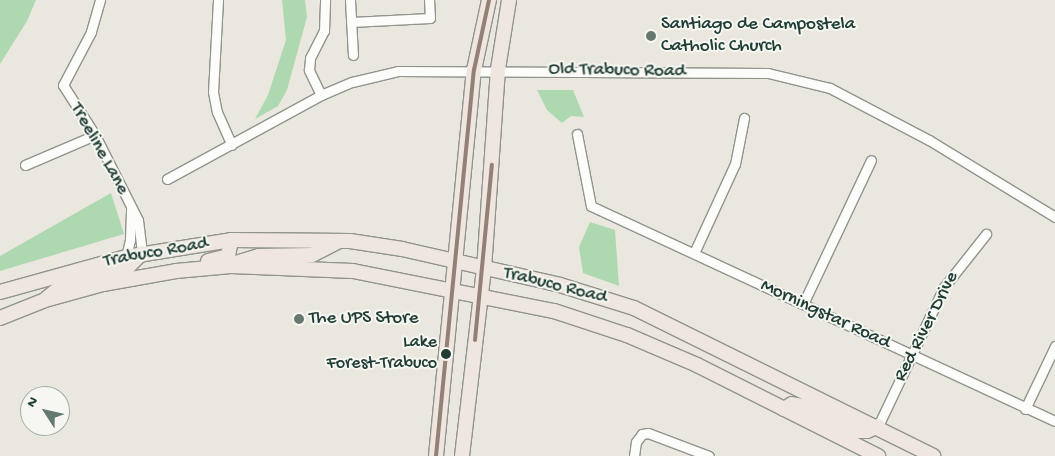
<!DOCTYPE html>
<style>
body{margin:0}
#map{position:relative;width:1055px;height:456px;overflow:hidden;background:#eae8de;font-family:"Gochi Hand",sans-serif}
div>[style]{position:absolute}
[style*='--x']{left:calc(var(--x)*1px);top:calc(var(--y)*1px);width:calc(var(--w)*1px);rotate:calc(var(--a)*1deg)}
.green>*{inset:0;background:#add8b0}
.roads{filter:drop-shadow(1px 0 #90948d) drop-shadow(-1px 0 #90948d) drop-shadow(0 1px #90948d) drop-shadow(0 -1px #90948d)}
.minor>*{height:9px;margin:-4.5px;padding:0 4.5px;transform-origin:4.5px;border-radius:4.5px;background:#fcfcfa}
.primary>*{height:14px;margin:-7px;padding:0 7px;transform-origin:7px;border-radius:7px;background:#eee6df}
.bus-1>*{height:4px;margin:-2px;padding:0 2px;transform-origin:2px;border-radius:2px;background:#938177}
.dots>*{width:14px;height:14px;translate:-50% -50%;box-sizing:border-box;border:2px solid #f6f6f2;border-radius:50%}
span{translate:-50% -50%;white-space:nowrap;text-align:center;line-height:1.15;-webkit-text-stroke:4px #f6f6f2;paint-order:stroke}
.bus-label{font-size:18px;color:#1f3d34}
.right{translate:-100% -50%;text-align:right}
.poi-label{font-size:19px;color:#1f3d34}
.left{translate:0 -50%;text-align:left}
.street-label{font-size:19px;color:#1f3d34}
.north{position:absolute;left:20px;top:386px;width:50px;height:50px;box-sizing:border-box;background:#f6f6f2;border:1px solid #a0aca6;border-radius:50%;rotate:305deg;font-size:14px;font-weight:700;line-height:20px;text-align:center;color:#1f3d34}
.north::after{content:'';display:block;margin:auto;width:18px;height:22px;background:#667970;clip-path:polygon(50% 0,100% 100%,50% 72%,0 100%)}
</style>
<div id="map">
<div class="green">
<div style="clip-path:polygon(0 0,36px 0,27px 21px,0 64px)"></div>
<div style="clip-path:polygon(282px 0,305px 0,307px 17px,287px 90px,278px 106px,255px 119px,268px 95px,286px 40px)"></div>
<div style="clip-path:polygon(537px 90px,573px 90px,584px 117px,571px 116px,562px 123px,547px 110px)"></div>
<div style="clip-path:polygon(111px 193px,124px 234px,0 271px,0 256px)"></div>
<div style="clip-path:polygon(590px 222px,615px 230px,619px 286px,583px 273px,579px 247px)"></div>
</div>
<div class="roads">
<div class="minor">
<div style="--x:100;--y:0;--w:33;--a:106"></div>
<div style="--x:91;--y:32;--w:60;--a:117.8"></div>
<div style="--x:63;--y:85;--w:59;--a:57.4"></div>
<div style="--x:95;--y:135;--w:95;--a:63.2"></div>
<div style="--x:138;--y:220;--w:33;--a:83"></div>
<div style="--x:218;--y:0;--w:92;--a:93.1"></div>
<div style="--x:213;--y:92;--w:20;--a:79"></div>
<div style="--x:217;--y:112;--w:36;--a:66"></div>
<div style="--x:350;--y:0;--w:55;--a:86.9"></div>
<div style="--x:351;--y:22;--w:79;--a:-2.9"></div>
<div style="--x:430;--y:18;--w:18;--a:-93"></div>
<div style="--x:321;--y:95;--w:28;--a:-116"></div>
<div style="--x:309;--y:70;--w:12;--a:-85"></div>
<div style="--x:310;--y:58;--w:30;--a:-63"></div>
<div style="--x:324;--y:31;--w:31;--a:-88"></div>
<div style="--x:577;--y:134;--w:73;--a:79"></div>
<div style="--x:591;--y:206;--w:511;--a:24.86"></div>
<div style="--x:25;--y:165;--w:76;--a:-23.2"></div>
<div style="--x:167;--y:179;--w:175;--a:-28.6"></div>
<div style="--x:321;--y:95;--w:34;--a:-23"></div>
<div style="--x:352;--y:82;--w:47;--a:-13.4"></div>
<div style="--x:398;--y:71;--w:370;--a:0.3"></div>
<div style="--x:768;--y:73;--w:64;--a:13.6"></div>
<div style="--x:830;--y:88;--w:112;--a:27.7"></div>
<div style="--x:929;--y:140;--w:148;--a:31.4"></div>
<div style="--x:694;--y:253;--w:98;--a:-65.3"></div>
<div style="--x:735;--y:164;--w:47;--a:-78.9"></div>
<div style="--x:126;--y:257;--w:17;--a:-77"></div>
<div style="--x:130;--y:240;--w:32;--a:-88"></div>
<div style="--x:803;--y:304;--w:159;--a:-64.7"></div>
<div style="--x:1025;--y:409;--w:70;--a:-64.5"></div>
<div style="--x:878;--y:426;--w:154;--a:-64.6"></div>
<div style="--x:944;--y:287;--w:68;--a:-51.6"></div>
<div style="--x:634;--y:456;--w:14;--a:-82"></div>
<div style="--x:636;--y:442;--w:10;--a:-53"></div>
<div style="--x:642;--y:434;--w:6;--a:-9"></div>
<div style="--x:648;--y:433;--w:65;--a:20.7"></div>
</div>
<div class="primary">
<div style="--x:208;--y:261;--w:21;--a:-14"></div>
<div style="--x:228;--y:256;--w:16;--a:-79"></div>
<div style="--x:236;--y:263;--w:24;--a:-17"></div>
<div style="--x:259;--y:256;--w:53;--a:-1.1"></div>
<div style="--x:312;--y:255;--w:30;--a:-27"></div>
<div style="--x:0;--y:292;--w:131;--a:-15.5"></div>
<div style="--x:126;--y:257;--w:106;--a:-9.2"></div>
<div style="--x:231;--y:240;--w:119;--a:0.5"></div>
<div style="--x:350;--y:241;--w:53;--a:8.7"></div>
<div style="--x:402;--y:249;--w:162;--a:12.8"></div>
<div style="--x:560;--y:285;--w:77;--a:17.3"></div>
<div style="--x:634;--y:308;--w:334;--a:26.3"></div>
<div style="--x:47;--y:298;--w:22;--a:-39"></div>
<div style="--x:64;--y:284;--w:65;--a:-14.3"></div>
<div style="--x:127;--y:268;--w:21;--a:-45"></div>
<div style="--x:0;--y:318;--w:48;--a:-21.8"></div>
<div style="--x:45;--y:300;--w:60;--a:-15.4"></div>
<div style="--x:103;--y:284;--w:74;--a:-10.1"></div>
<div style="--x:176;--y:271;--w:55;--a:-5.2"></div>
<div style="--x:231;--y:266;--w:122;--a:2.3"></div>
<div style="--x:353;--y:271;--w:205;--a:11.3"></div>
<div style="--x:554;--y:311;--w:77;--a:18.2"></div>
<div style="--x:627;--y:335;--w:76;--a:23.2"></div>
<div style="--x:697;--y:365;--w:203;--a:26.7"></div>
<div style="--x:784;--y:409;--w:9;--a:-32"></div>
<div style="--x:792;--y:404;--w:10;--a:11"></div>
<div style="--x:802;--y:406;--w:60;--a:24.4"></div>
<div style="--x:857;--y:431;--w:10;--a:0"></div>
<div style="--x:867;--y:431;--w:12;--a:-24"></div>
<div style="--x:436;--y:456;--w:388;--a:-84.4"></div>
<div style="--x:474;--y:70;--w:72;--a:-77.9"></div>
<div style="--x:462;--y:456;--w:188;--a:-83.3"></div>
<div style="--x:484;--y:269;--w:200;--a:-86"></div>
<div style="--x:498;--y:69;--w:70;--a:-80.9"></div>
</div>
</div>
<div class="bus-1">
<div style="--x:475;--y:340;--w:176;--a:-84.5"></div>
<div style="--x:436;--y:456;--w:388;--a:-84.4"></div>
<div style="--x:474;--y:70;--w:72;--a:-77.9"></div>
</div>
<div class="dots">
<div style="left:651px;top:36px;background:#667970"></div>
<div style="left:299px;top:319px;background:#667970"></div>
<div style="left:446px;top:354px;background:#1f3d34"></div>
</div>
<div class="bus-label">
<span class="right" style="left:437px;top:354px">Lake<br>Forest-Trabuco</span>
</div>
<div class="poi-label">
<span class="left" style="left:661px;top:36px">Santiago de Campostela<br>Catholic Church</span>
<span class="left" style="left:309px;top:319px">The UPS Store</span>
</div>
<div class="street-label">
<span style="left:617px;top:71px;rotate:1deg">Old Trabuco Road</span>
<span style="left:99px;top:149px;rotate:61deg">Treeline Lane</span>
<span style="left:156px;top:253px;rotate:-10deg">Trabuco Road</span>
<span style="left:555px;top:286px;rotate:14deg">Trabuco Road</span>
<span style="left:825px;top:315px;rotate:25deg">Morningstar Road</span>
<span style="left:927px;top:327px;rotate:-63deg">Red River Drive</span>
</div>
<div class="north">N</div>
</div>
